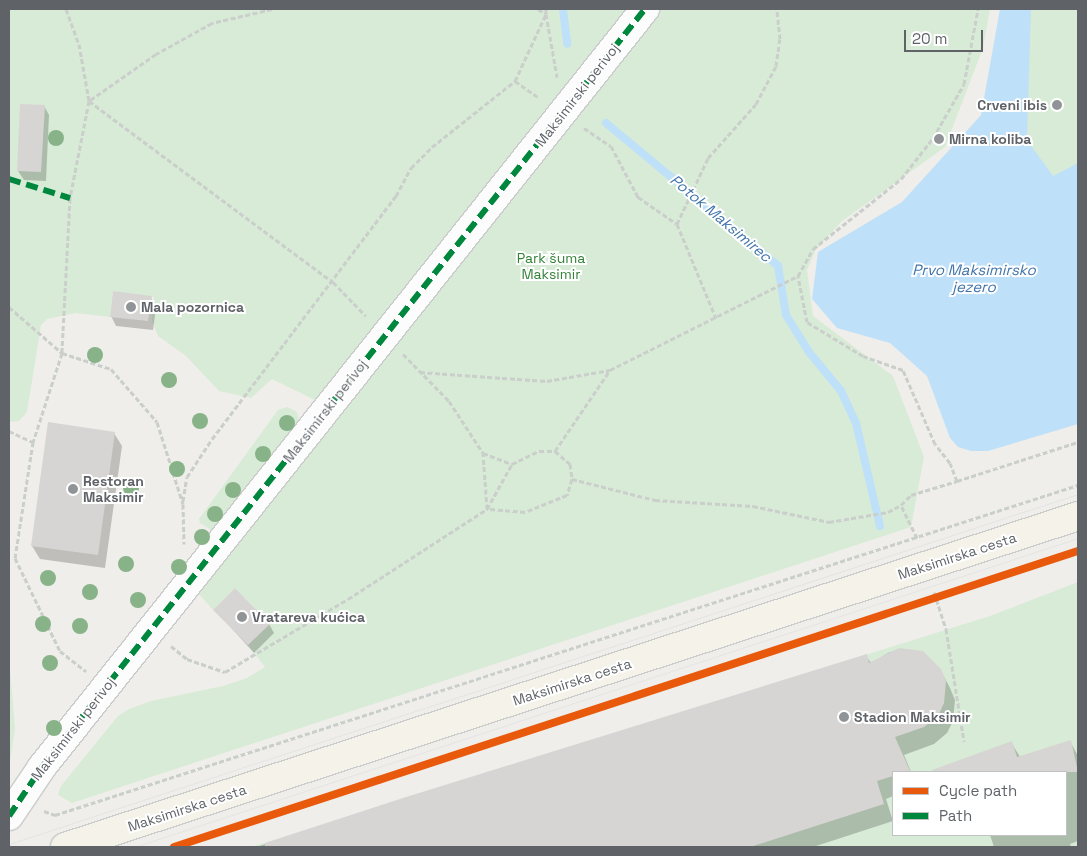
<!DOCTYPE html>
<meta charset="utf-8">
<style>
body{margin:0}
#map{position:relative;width:1087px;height:856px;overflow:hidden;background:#efeeea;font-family:"Space Grotesk",sans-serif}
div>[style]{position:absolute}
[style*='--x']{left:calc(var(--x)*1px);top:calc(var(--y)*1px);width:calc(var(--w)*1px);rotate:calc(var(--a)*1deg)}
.green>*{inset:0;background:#d8ebd6}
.water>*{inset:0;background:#bfe0f9}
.shadow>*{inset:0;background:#0003}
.stream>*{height:8px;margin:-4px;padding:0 4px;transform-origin:4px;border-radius:4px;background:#bfe0f9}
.building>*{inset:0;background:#d6d5d3}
.path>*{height:3px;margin-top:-1.5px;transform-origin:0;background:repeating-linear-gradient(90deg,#cacfcc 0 5px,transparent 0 7.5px)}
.roads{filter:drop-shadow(1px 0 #cbcccc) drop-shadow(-1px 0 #cbcccc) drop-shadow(0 1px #cbcccc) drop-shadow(0 -1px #cbcccc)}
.minor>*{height:28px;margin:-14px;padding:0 14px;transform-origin:14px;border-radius:14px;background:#fdfcfc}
.major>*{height:28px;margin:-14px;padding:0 14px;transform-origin:14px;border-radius:14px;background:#f4f2e9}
.tram>*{height:1px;margin:-0.5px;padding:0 0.5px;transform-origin:0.5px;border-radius:0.5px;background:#e4e4e4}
.quiet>*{height:6px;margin-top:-3px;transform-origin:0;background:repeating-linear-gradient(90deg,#00873e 0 12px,transparent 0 18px)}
.cycleway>*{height:8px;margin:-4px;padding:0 4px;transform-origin:4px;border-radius:4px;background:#e8590c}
.trees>*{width:16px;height:16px;margin:-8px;border-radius:50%;background:#88b388}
.dots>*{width:14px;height:14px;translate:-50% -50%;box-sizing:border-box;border:2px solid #fff;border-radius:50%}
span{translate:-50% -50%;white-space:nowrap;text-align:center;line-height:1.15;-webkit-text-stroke:4px #fff;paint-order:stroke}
.street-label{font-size:14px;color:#5f6368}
.poi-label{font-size:14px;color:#5f6368;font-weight:700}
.right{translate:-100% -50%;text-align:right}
.left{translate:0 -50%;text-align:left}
.park-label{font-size:14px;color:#348238}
.water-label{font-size:15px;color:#4174aa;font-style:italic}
.frame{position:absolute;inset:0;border:10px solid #5f6368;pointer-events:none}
.legend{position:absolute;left:892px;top:771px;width:175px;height:65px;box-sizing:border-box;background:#fff;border:1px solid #bfc1c3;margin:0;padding:6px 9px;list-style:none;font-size:15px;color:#5f6368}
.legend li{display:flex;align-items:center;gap:10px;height:25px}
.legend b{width:25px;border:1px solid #bfc1c3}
.scale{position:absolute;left:904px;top:30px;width:79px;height:22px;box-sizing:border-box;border:2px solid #5f6368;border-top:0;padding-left:6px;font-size:15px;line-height:18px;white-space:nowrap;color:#5f6368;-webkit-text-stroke:4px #fff;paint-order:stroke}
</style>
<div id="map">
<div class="green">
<div style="clip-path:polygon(9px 9px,990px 9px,983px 48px,945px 147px,842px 221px,816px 249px,807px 270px,813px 316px,893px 376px,924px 457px,911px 527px,72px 803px,58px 795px,61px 786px,118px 716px,129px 709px,151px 701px,223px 686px,247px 678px,265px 667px,248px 645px,269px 623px,235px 588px,213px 610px,198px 593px,317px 401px,272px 379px,251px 398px,219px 391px,186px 356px,158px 336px,152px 321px,154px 297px,113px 291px,110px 317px,76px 313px,47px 319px,41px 325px,27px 412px,19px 421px,9px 422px)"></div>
<div style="clip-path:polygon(1000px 9px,1078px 9px,1078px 259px,1001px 156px)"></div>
<div style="clip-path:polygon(287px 407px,297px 412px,300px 424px,213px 531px,200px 523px,199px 519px,278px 410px)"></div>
<div style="clip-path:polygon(evenodd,1078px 582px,1078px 847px,252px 847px,990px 616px,1078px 582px,893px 772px,1066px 772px,1066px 835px,893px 835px,893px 772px)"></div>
<div style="clip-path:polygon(9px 656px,15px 728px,9px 769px)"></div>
</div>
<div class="water">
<div style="clip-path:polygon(1000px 9px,1031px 9px,1027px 140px,1053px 176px,1078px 163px,1078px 424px,988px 451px,971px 451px,958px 447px,950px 438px,927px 376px,890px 343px,837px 328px,812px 299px,818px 252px,902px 202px,981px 115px)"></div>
</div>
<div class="shadow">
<div style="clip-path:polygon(44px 106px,49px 115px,46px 181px,24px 180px,18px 171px)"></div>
<div style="clip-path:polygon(151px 298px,156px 307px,153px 330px,116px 326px,111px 316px)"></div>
<div style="clip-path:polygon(114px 433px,122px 446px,105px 568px,40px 559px,32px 546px)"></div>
<div style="clip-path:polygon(215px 610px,269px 624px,274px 633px,254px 653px)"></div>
<div style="clip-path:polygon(912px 650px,940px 669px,950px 688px,955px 700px,953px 721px,947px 733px,934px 744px,904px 755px,911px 772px,893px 772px,893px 796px,886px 799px,893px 821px,813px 847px,256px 847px,866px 656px,871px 663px,890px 652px)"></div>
<div style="clip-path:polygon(1070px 741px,1078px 756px,1078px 841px,1070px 844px,1071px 847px,994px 847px,990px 835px,1066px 835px,1066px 772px,971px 772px,966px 759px,1011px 742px,1020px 757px)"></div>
</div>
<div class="stream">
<div style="--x:563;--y:9;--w:35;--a:83"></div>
<div style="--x:606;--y:123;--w:224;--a:39.7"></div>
<div style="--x:778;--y:266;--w:50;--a:80.7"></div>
<div style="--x:786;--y:315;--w:44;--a:58.1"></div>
<div style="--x:809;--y:352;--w:50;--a:50.6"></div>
<div style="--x:841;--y:391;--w:35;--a:65"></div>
<div style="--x:856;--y:423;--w:106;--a:76.9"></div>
</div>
<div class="building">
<div style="clip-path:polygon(20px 104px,45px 105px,41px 172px,17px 171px)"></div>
<div style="clip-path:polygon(113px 291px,152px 296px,148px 321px,110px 317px)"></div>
<div style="clip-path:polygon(48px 422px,115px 432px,98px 555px,31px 546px)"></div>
<div style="clip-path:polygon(235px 588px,270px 624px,248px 645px,213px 610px)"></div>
<div style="clip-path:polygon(899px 648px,923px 651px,941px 669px,946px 681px,944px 703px,938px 716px,924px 727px,895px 737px,910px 771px,893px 772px,893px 776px,877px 781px,884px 804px,750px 847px,265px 847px,265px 843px,403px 798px,867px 654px,869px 663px)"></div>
<div style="clip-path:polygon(1071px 740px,1078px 772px,933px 772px,932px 770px,1012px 741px,1017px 757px)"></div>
</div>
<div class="path">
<div style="--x:66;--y:9;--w:37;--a:70"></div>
<div style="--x:79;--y:44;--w:58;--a:80"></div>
<div style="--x:89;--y:101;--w:99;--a:101.1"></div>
<div style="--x:70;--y:198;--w:155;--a:93"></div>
<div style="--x:62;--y:353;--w:52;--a:18.1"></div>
<div style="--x:111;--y:369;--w:70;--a:49"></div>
<div style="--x:157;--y:422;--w:86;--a:72.4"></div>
<div style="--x:183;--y:504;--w:40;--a:88.6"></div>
<div style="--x:272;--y:9;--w:62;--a:166.9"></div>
<div style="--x:212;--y:23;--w:64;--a:151"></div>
<div style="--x:156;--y:54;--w:82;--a:145"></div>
<div style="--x:89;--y:101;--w:304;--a:36.6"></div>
<div style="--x:333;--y:282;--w:47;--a:45.9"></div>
<div style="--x:538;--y:9;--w:9;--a:32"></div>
<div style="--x:546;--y:14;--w:5;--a:-90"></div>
<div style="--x:546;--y:14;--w:64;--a:80.1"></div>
<div style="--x:515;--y:81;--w:29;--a:35"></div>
<div style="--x:584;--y:128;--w:32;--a:34"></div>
<div style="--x:611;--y:146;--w:58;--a:62.1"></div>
<div style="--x:638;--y:197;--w:47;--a:34.7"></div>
<div style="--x:677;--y:224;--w:102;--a:67.5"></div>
<div style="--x:677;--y:224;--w:73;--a:-64.8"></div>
<div style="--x:708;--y:158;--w:72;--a:-48.4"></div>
<div style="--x:756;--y:104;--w:43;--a:-62.2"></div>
<div style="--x:776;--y:66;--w:27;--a:-82"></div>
<div style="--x:780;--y:39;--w:30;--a:-96"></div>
<div style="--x:9;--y:307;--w:70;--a:41"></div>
<div style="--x:62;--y:353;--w:94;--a:108"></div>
<div style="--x:403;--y:354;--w:66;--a:45.6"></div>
<div style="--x:449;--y:401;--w:62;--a:56.8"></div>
<div style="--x:483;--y:453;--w:31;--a:21"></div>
<div style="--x:420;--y:372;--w:127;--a:4.1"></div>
<div style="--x:547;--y:381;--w:64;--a:-9.9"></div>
<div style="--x:9;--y:431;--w:26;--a:25"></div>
<div style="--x:33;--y:442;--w:117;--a:98.8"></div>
<div style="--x:15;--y:558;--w:103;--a:64.2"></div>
<div style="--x:60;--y:651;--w:33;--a:38"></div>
<div style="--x:539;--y:451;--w:16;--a:0"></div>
<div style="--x:555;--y:451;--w:20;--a:41"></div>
<div style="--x:570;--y:464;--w:15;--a:82"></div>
<div style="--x:572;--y:479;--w:17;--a:107"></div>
<div style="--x:567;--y:495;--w:45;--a:158"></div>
<div style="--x:525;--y:512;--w:38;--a:-175"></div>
<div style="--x:487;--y:509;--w:51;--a:-60.9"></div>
<div style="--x:512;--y:464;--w:30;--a:-26"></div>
<div style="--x:555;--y:451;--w:98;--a:-55.8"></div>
<div style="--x:610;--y:370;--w:210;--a:-26.6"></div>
<div style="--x:572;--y:479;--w:86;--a:14.2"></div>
<div style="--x:655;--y:500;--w:98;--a:3.5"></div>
<div style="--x:753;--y:506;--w:78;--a:11.9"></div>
<div style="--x:829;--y:522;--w:60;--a:-9.6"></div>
<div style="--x:888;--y:512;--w:15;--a:-28"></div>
<div style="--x:957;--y:481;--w:127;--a:-17.9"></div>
<div style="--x:183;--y:501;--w:24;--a:-81"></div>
<div style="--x:187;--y:477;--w:45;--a:-56.7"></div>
<div style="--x:212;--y:439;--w:305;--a:-52.9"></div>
<div style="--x:396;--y:196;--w:32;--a:-62"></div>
<div style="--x:411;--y:168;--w:30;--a:-45"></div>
<div style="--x:432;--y:147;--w:106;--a:-38.5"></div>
<div style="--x:515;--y:81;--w:74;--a:-65.2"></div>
<div style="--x:917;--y:538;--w:37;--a:-116"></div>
<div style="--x:901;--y:505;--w:14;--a:-45"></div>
<div style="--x:911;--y:495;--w:48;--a:-16.9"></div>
<div style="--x:957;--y:481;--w:19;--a:-111"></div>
<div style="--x:950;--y:463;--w:24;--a:-128"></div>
<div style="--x:935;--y:444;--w:81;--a:-113.4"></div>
<div style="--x:903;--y:370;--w:42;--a:-160.7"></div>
<div style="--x:863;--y:356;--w:66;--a:-148.7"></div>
<div style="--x:807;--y:322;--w:47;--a:-101.1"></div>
<div style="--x:798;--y:276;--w:31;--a:-61"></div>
<div style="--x:813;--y:249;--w:112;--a:-38.5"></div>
<div style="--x:901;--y:179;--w:52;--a:-52"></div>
<div style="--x:933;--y:138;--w:62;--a:-60.1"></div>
<div style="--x:964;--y:84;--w:76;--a:-79.4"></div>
<div style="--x:934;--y:592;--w:39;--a:72"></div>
<div style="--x:946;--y:629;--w:114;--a:80.9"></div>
<div style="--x:171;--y:646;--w:21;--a:39"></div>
<div style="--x:187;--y:659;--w:40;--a:18.9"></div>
<div style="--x:225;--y:672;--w:143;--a:-30.7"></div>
<div style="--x:348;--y:599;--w:166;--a:-32.9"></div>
<div style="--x:487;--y:509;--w:56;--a:-94.1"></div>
<div style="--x:44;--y:811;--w:12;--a:20"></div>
<div style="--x:55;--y:815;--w:1075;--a:-17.88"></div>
</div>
<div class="roads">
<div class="minor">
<div style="--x:9;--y:816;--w:59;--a:-56"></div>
<div style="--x:42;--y:767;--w:969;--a:-51.5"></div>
</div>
<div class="major">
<div style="--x:65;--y:847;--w:1066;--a:-18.09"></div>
</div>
</div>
<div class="tram">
<div style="--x:9;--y:844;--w:1125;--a:-18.13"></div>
<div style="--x:134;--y:847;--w:993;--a:-18.12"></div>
</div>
<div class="quiet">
<div style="--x:9;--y:179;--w:64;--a:17.3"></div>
<div style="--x:9;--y:816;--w:59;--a:-56"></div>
<div style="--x:42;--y:767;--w:969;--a:-51.5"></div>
</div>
<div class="cycleway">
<div style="--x:174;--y:847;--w:951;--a:-18.13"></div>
</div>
<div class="trees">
<div style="left:56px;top:138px"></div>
<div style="left:95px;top:355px"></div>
<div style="left:169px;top:380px"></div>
<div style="left:200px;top:421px"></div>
<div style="left:287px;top:423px"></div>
<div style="left:263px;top:454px"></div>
<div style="left:177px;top:469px"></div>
<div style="left:131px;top:488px"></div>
<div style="left:233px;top:490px"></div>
<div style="left:215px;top:514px"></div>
<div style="left:202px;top:537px"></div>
<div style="left:126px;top:564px"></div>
<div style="left:179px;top:567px"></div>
<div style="left:48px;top:578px"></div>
<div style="left:90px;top:592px"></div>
<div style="left:138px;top:600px"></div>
<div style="left:43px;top:624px"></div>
<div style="left:80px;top:626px"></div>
<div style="left:50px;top:663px"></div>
<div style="left:54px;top:728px"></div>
</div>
<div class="dots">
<div style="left:1057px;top:105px;background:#919496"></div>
<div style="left:939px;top:139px;background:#919496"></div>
<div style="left:131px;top:307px;background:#919496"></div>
<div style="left:73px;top:489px;background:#919496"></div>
<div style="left:242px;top:617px;background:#919496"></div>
<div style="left:844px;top:717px;background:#919496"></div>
</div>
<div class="street-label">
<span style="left:577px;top:95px;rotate:-52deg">Maksimirski perivoj</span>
<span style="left:325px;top:411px;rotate:-52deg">Maksimirski perivoj</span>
<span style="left:957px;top:556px;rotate:-18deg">Maksimirska cesta</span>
<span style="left:572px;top:682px;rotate:-18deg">Maksimirska cesta</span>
<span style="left:73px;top:729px;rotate:-52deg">Maksimirski perivoj</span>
<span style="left:187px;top:808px;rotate:-18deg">Maksimirska cesta</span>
</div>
<div class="poi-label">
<span class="right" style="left:1047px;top:105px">Crveni ibis</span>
<span class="left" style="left:949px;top:139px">Mirna koliba</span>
<span class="left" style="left:141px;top:307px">Mala pozornica</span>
<span class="left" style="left:83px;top:489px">Restoran<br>Maksimir</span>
<span class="left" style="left:252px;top:617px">Vratareva kućica</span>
<span class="left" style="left:854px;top:717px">Stadion Maksimir</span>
</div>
<div class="park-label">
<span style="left:551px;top:266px">Park šuma<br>Maksimir</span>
</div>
<div class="water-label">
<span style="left:721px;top:218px;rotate:40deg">Potok Maksimirec</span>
<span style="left:974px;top:278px">Prvo Maksimirsko<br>jezero</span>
</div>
<div class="frame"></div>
<ul class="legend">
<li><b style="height:6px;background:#e8590c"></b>Cycle path</li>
<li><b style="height:6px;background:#00873e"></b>Path</li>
</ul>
<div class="scale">20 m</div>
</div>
